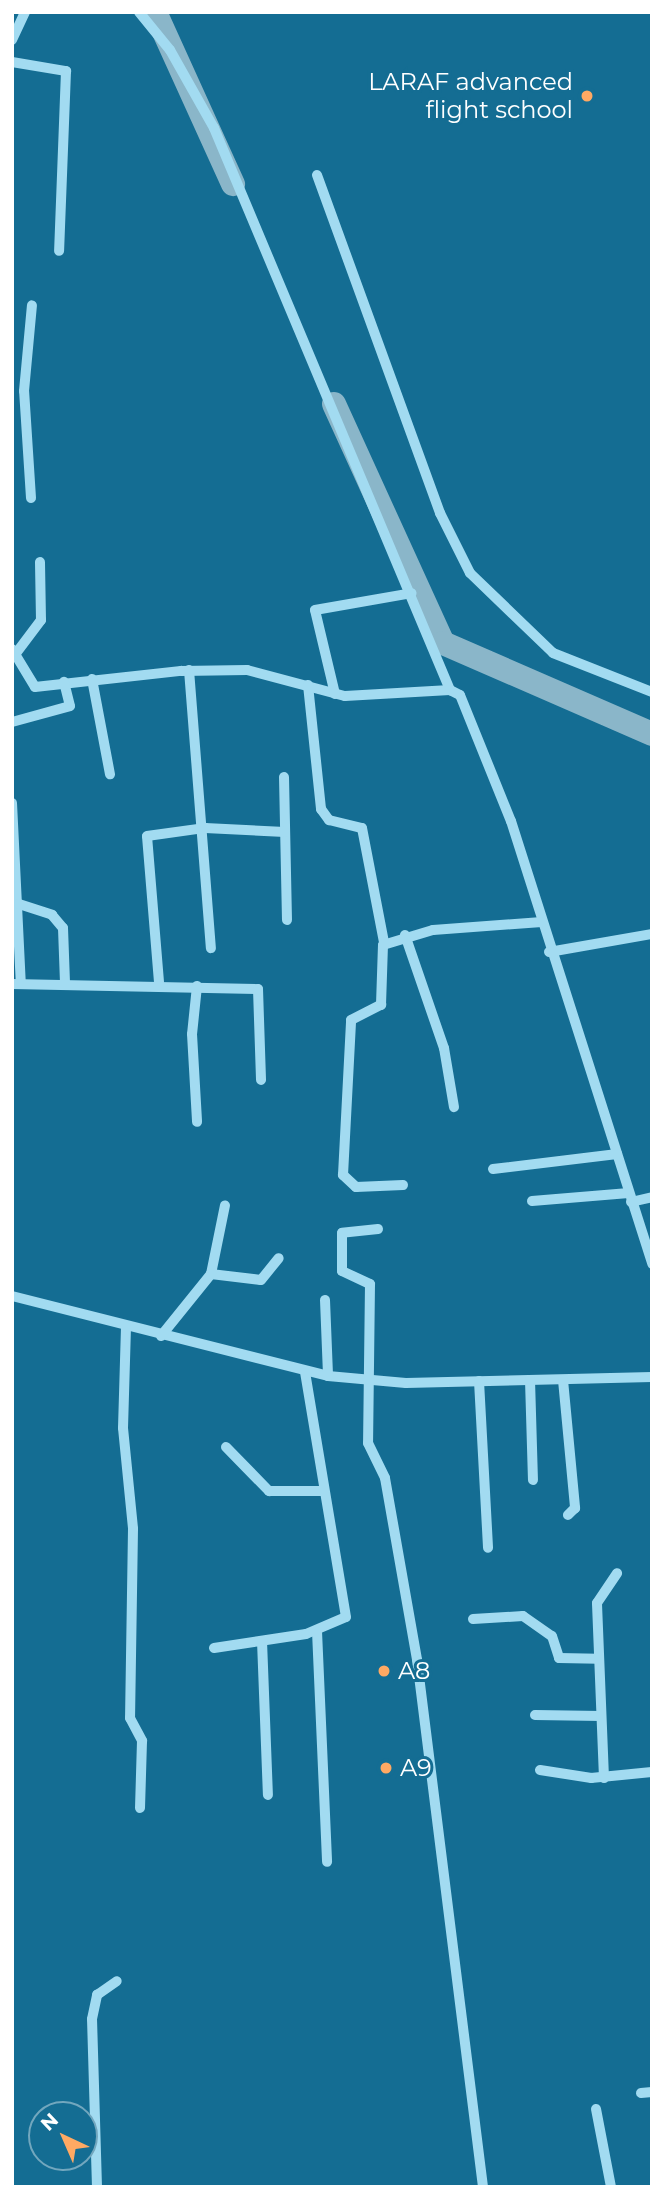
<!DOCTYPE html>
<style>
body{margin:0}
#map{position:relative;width:664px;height:2199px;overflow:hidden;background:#146d93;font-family:Montserrat,sans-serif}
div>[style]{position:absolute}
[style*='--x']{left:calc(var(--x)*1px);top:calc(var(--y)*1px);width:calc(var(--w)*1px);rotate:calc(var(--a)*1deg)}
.taxiway>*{height:24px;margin:-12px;padding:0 12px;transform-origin:12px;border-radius:12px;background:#8ab6c9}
.minor>*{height:10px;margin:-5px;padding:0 5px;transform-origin:5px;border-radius:5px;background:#a2dbf1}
.dots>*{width:19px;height:19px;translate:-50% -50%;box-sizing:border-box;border:4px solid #146d93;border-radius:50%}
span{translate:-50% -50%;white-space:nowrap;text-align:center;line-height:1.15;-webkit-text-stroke:6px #146d93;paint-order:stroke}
.poi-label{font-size:24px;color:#fff}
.right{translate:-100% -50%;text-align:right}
.left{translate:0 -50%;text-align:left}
.frame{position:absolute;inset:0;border:14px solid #fff;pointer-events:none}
.north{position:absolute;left:28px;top:2101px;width:70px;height:70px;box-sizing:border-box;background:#146d93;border:2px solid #72a7be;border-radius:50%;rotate:316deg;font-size:19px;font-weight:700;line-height:28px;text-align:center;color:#fff}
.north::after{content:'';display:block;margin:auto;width:24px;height:32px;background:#ffa963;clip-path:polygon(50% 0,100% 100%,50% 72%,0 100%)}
</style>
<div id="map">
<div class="taxiway">
<div style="--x:155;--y:12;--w:189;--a:65.6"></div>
<div style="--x:334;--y:404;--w:263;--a:65.5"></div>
<div style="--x:443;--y:643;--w:228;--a:23.5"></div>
</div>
<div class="minor">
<div style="--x:139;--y:12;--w:49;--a:50.8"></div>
<div style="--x:170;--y:50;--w:90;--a:60.6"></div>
<div style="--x:214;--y:128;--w:610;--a:67.22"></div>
<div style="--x:12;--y:40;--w:31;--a:-65"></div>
<div style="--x:12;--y:62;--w:55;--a:9.5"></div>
<div style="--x:66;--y:71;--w:180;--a:92.2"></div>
<div style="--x:317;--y:175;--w:360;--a:70"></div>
<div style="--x:440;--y:513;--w:67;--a:63.4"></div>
<div style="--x:470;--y:573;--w:115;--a:43.9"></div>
<div style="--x:553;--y:653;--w:106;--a:21.5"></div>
<div style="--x:31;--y:498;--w:107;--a:-93.7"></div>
<div style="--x:24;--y:391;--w:86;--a:-84.7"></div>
<div style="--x:12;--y:649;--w:44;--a:58.8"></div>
<div style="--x:35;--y:687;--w:147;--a:-6.3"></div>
<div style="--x:181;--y:671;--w:66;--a:-0.9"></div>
<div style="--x:247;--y:670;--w:101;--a:14.9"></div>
<div style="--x:345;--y:696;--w:105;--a:-3.3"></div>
<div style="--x:450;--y:690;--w:11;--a:27"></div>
<div style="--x:460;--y:695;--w:136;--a:68"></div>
<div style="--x:511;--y:821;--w:465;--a:72.3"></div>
<div style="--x:17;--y:652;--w:40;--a:-53"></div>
<div style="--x:41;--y:620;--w:58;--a:-91"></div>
<div style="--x:189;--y:670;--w:279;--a:85.5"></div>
<div style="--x:92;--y:679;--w:97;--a:79.3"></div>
<div style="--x:308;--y:685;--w:125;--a:84"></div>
<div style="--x:321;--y:809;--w:14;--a:54"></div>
<div style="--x:329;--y:820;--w:34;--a:14"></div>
<div style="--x:362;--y:828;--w:116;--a:79.1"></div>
<div style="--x:335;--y:694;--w:86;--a:-103.4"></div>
<div style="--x:315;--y:610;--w:98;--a:-9.9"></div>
<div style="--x:12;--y:722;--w:60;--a:-15.4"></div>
<div style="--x:70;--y:706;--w:25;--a:-104"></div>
<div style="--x:284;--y:777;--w:143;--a:88.8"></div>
<div style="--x:12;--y:803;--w:181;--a:87.2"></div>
<div style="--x:19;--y:904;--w:35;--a:18"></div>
<div style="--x:52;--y:915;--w:17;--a:50"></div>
<div style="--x:63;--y:928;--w:54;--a:87.9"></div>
<div style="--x:405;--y:935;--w:120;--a:71"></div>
<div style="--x:444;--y:1048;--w:60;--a:80.4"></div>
<div style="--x:549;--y:952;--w:105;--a:-9.9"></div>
<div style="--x:159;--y:982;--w:146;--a:-94.7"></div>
<div style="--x:147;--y:836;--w:59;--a:-7.9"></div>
<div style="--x:205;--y:828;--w:80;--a:2.9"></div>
<div style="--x:12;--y:984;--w:246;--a:1.2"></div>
<div style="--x:258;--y:989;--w:91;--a:88.1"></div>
<div style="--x:197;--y:986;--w:48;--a:95.9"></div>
<div style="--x:192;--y:1034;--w:88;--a:86.7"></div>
<div style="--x:493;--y:1169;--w:125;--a:-6.9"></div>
<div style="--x:403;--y:1185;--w:47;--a:177.6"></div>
<div style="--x:356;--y:1187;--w:18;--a:-137"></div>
<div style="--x:343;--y:1175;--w:155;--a:-87"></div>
<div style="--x:351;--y:1020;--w:34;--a:-27"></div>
<div style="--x:381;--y:1005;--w:60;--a:-88.1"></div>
<div style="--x:383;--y:945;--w:52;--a:-16.7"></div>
<div style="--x:433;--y:930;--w:109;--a:-4.2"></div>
<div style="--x:532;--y:1201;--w:97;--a:-4.7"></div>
<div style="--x:631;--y:1202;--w:22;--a:-13"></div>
<div style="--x:378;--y:1229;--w:36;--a:174"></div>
<div style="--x:342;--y:1233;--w:38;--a:90"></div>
<div style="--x:342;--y:1271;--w:31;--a:25"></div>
<div style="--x:370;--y:1284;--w:159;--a:90.7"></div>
<div style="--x:368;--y:1443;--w:39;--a:64"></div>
<div style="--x:385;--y:1478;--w:185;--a:80"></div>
<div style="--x:417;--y:1660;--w:531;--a:82.86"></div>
<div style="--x:211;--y:1274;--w:50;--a:6.8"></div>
<div style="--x:261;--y:1280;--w:28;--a:-51"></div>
<div style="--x:12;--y:1296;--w:326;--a:14.2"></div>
<div style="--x:328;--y:1376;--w:78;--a:5.1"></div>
<div style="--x:406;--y:1383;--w:246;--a:-1.4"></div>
<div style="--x:325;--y:1300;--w:76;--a:87.7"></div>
<div style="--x:126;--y:1327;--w:101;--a:91.7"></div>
<div style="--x:123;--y:1428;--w:101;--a:84.3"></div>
<div style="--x:133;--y:1529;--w:189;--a:90.9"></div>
<div style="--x:130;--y:1718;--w:26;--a:62"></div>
<div style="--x:142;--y:1741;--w:67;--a:91.7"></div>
<div style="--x:161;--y:1336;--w:80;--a:-51.1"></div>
<div style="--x:211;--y:1274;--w:70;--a:-78.5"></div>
<div style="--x:530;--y:1380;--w:100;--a:88.3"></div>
<div style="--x:563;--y:1380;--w:129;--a:84.6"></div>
<div style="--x:575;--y:1508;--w:10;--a:135"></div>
<div style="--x:479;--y:1381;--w:167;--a:86.9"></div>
<div style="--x:226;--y:1447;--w:62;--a:45.7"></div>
<div style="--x:269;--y:1491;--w:54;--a:0"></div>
<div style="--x:473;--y:1619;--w:50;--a:-3.4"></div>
<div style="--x:523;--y:1616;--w:35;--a:35"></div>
<div style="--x:552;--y:1636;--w:23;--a:72"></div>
<div style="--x:559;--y:1658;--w:39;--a:1"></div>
<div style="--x:317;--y:1631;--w:231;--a:87.5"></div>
<div style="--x:262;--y:1641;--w:154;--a:87.8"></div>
<div style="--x:214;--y:1648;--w:93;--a:-8.7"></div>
<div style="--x:306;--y:1634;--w:43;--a:-23"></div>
<div style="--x:346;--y:1617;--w:247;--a:-99.5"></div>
<div style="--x:535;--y:1715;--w:66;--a:0.9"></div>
<div style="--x:540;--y:1770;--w:52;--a:8.9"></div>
<div style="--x:591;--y:1778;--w:61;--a:-5.6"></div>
<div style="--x:604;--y:1778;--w:175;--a:-92.3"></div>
<div style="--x:597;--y:1603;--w:36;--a:-56"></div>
<div style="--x:641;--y:2093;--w:11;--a:-5"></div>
<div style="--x:596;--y:2109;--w:79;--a:79.1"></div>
<div style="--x:97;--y:2187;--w:168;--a:-91.7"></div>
<div style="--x:92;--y:2019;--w:25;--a:-78"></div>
<div style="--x:97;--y:1995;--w:24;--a:-35"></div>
</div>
<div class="dots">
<div style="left:587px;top:96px;background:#ffa963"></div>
<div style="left:384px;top:1671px;background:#ffa963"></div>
<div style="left:386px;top:1768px;background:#ffa963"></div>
</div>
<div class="poi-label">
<span class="right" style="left:573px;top:96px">LARAF advanced<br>flight school</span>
<span class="left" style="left:398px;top:1671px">A8</span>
<span class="left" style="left:400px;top:1768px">A9</span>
</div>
<div class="frame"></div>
<div class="north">N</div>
</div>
